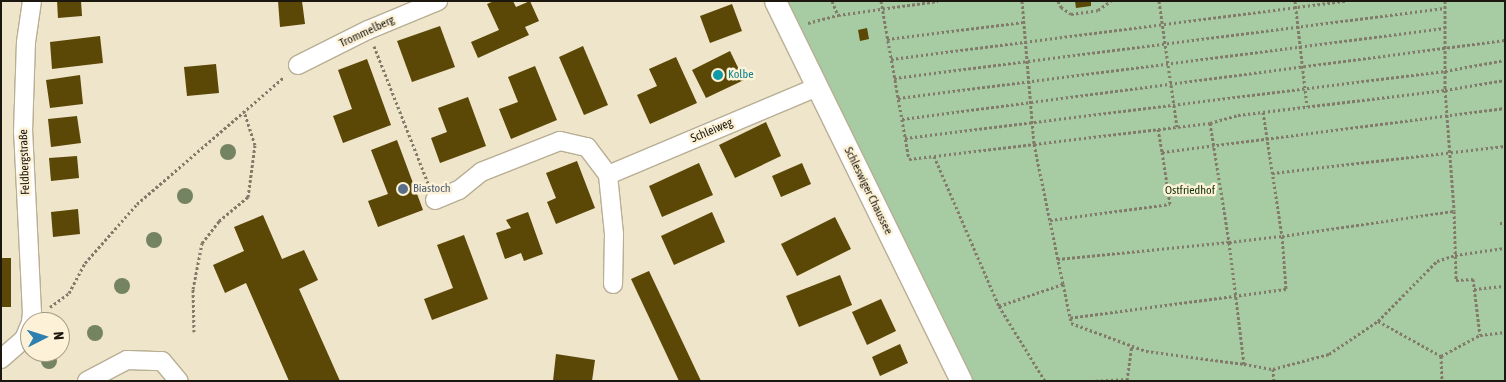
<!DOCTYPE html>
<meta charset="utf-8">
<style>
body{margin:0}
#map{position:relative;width:1506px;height:382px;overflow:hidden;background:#efe5ca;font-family:"Asap Condensed",sans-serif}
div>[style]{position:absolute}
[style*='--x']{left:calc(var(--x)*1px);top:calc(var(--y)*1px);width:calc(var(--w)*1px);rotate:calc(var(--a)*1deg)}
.green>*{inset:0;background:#a7cba3}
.building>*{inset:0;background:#5b4706}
.path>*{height:3px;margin-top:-1.5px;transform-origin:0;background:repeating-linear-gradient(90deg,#827b69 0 2.5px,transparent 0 5px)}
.roads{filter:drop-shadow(1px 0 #b8ae94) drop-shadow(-1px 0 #b8ae94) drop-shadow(0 1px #b8ae94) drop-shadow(0 -1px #b8ae94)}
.minor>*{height:18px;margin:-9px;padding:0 9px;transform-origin:9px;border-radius:9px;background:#fff}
.tertiary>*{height:21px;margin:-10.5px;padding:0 10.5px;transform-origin:10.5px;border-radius:10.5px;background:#fff}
.trees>*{width:16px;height:16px;margin:-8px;border-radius:50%;background:#748462}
.dots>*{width:14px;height:14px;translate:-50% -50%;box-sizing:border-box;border:2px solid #fdf2d7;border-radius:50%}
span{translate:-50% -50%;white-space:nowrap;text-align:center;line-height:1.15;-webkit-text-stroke:5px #fdf2d7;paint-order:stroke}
.street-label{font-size:12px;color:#1c180f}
.culture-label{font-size:12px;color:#0d838f}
.left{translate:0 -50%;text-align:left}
.service-label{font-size:12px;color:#4e5e75}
.park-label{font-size:12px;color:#0f340d}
.frame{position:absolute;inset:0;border:2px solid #1c180f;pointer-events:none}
.north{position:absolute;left:20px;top:312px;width:50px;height:50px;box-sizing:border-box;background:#fdf2d7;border:1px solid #a39b87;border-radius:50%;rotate:85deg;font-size:14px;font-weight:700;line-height:20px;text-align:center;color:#1c180f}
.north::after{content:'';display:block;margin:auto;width:18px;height:22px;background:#2d80b0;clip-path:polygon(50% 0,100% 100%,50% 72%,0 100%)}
</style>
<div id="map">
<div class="green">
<div style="clip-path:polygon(782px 1px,1505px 1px,1505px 381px,968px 381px)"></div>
</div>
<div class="building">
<div style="clip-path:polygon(57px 1px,81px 1px,82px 16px,58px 18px)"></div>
<div style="clip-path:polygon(278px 1px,302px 1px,305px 24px,280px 27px)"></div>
<div style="clip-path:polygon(494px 1px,513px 1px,516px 7px,530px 1px,539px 21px,525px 27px,529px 35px,478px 58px,471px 42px,499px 30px,487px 4px)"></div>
<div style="clip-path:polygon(1075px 1px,1091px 1px,1091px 6px,1076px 8px)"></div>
<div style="clip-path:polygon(732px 4px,742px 31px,710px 43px,700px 16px)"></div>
<div style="clip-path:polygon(440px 26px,455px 67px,412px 82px,397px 41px)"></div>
<div style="clip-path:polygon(867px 28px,869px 39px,860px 41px,858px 30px)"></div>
<div style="clip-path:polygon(100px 36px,103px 63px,52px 69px,50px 42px)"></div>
<div style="clip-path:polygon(583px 46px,608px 105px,584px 115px,559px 57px)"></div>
<div style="clip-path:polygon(730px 51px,744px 80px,706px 98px,692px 70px)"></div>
<div style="clip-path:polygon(676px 57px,697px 103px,650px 124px,637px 95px,657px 86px,649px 69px)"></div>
<div style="clip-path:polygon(367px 59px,391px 125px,343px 143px,333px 116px,352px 109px,338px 70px)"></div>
<div style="clip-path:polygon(216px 64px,219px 93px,187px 96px,184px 67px)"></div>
<div style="clip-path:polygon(535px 66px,557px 120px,511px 139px,499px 109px,518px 102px,508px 77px)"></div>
<div style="clip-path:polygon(80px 75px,83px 104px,50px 108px,46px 80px)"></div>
<div style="clip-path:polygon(468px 97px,486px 146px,440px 163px,431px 138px,447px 132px,438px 108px)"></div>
<div style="clip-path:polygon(77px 116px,81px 143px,51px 147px,48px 119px)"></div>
<div style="clip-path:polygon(766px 122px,781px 156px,735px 178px,719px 145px)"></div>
<div style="clip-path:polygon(397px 140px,423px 210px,378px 227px,368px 201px,388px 194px,371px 150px)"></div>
<div style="clip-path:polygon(77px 156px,79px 178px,51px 181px,49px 158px)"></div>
<div style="clip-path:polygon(577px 161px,595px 208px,556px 224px,547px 202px,556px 198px,546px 173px)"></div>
<div style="clip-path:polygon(699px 163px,713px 195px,662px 217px,649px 186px)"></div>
<div style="clip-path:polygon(802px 163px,811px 184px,781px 197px,772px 176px)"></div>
<div style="clip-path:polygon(78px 209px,80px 234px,53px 237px,51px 212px)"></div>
<div style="clip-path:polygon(528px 212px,543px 254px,524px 261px,521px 253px,505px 259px,496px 233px,511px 228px,506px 220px)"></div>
<div style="clip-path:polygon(712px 212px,725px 242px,674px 265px,661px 236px)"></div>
<div style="clip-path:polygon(263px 215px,282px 259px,304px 250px,318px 280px,299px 289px,340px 381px,289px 381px,246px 283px,225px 293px,213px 265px,244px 251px,234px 227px)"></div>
<div style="clip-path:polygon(835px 217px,851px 249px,797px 276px,781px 244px)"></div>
<div style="clip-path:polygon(464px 235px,488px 299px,432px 320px,424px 299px,453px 288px,437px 245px)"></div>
<div style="clip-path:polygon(1px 258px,11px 258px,11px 307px,1px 307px)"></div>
<div style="clip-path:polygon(649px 271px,701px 381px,679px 381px,631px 279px)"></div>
<div style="clip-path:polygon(840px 275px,852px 305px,799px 327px,786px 296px)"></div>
<div style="clip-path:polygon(881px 299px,896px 331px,867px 345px,852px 312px)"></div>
<div style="clip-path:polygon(900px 344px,908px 363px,880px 376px,872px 357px)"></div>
<div style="clip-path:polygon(556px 354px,595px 360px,592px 381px,553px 381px)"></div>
</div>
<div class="path">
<div style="--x:832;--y:1;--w:15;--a:67"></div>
<div style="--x:838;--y:15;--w:101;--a:-8"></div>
<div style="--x:881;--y:1;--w:160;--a:80"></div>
<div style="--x:909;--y:159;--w:126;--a:-6.8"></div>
<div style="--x:1034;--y:144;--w:143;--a:78.3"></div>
<div style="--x:1063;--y:284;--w:40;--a:78"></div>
<div style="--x:1071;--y:323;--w:80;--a:20.5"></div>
<div style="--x:1146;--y:351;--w:99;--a:7.6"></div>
<div style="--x:1244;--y:364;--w:123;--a:-97"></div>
<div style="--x:1229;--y:242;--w:172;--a:174.3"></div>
<div style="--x:1022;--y:1;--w:144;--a:85.2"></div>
<div style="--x:1034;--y:144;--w:177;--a:-6.8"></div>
<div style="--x:1210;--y:123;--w:121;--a:80.9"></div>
<div style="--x:1229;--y:242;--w:53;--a:-6.5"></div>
<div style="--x:1282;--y:236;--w:53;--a:85.7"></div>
<div style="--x:1286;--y:289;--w:218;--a:172.4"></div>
<div style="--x:1058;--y:1;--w:7;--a:63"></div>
<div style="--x:1061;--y:7;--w:12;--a:35"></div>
<div style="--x:1071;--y:14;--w:27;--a:-8"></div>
<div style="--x:1098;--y:10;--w:16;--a:-35"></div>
<div style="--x:1159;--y:1;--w:127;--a:81.9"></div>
<div style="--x:1295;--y:1;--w:106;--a:83.5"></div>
<div style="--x:1445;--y:1;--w:89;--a:90"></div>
<div style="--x:1445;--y:90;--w:121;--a:85.7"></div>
<div style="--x:1454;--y:211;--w:69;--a:88.3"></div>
<div style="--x:1456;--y:280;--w:17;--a:-3"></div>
<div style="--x:1473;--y:279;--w:56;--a:82.9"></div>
<div style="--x:1480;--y:335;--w:25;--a:-7"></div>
<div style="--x:808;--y:23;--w:31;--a:-15"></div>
<div style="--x:887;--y:39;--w:137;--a:-7.1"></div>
<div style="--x:374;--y:46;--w:147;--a:68.5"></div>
<div style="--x:891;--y:59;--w:459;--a:-7.3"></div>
<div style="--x:894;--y:78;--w:555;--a:-7.24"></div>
<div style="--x:898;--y:98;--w:551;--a:-7.29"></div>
<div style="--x:1263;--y:112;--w:125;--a:81.3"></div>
<div style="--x:1282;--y:236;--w:174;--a:-8.3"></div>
<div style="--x:902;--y:119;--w:608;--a:-7.46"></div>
<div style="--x:1210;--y:123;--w:29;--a:-16"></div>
<div style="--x:1238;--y:115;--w:209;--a:-6.9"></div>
<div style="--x:1445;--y:90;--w:61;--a:-9.5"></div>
<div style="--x:1158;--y:129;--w:23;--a:80"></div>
<div style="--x:1162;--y:152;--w:346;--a:-7.3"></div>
<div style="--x:905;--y:138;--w:544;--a:-7.07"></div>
<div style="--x:1445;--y:71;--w:61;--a:-10.4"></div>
<div style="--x:934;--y:156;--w:163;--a:66.6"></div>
<div style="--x:999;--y:306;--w:68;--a:-19"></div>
<div style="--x:1272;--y:173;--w:235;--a:-6.6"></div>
<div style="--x:1050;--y:220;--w:121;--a:-7.6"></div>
<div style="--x:1170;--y:204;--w:53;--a:-98.7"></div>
<div style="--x:1500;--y:223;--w:5;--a:0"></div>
<div style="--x:1474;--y:289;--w:31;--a:-6"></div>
<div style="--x:999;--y:306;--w:88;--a:58.5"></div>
<div style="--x:50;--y:307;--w:24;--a:-36"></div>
<div style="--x:69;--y:293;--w:34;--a:-62"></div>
<div style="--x:85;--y:263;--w:79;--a:-48.6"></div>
<div style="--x:137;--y:204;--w:194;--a:-40.8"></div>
<div style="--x:1378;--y:321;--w:72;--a:29.1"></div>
<div style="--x:194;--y:332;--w:43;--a:-91.3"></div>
<div style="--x:193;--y:289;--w:47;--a:-78.9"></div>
<div style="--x:202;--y:243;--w:28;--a:-52"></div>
<div style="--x:219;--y:221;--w:38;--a:-40"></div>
<div style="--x:248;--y:197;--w:52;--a:-82.3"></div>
<div style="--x:255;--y:145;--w:36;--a:-108"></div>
<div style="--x:1441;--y:356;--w:44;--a:-28.3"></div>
<div style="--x:1441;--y:356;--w:25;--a:88"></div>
<div style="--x:1244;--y:364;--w:29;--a:10"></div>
<div style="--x:1127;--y:380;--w:34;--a:-82"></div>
<div style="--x:1091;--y:381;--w:36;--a:-3"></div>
<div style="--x:1274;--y:381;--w:12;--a:-95"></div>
<div style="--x:1273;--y:369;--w:58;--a:-15"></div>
<div style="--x:1329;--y:354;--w:59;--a:-34"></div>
<div style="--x:1378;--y:321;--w:84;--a:-45.5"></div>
<div style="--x:1437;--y:261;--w:19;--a:-18"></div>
<div style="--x:1455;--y:255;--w:50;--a:-8"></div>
</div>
<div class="roads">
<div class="minor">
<div style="--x:298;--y:65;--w:78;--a:-26.6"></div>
<div style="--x:368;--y:30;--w:76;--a:-22.5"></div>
<div style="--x:608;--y:175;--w:59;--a:84.2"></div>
<div style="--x:614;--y:234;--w:50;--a:91.1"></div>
<div style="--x:435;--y:200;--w:26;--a:-23"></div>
<div style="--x:459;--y:190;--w:28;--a:-39"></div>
<div style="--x:481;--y:172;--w:85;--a:-21.4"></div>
<div style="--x:560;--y:141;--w:28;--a:13"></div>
<div style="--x:587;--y:147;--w:35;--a:53"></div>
<div style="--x:608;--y:175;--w:227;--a:-22.8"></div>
<div style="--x:31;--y:322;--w:9;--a:-84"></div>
<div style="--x:32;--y:313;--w:181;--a:-92.8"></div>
<div style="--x:23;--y:132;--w:90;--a:-88.1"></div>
<div style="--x:26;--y:42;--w:41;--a:-81.7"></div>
<div style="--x:1;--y:359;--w:30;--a:-41"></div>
<div style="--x:24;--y:339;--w:15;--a:-67"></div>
<div style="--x:87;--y:381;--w:45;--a:-27.7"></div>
<div style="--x:127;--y:360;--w:35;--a:2"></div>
<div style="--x:162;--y:361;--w:26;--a:50"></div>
</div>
<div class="tertiary">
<div style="--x:775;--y:1;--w:423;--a:63.9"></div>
</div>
</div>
<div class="trees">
<div style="left:228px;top:152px"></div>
<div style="left:185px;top:196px"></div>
<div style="left:154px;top:240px"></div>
<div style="left:122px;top:286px"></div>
<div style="left:95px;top:333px"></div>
<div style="left:49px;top:361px"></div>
</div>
<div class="dots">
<div style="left:718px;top:75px;background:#0f9aa8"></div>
<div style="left:403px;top:189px;background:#5c6f8a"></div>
</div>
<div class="street-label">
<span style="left:367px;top:32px;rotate:-25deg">Trommelberg</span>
<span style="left:712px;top:131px;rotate:-23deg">Schleiweg</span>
<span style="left:25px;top:162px;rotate:-92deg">Feldbergstraße</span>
<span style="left:868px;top:191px;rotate:64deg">Schleswiger Chaussee</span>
</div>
<div class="culture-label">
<span class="left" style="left:728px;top:75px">Kolbe</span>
</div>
<div class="service-label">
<span class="left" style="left:413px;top:189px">Biastoch</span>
</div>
<div class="park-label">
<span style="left:1190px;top:191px">Ostfriedhof</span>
</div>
<div class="frame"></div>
<div class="north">N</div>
</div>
